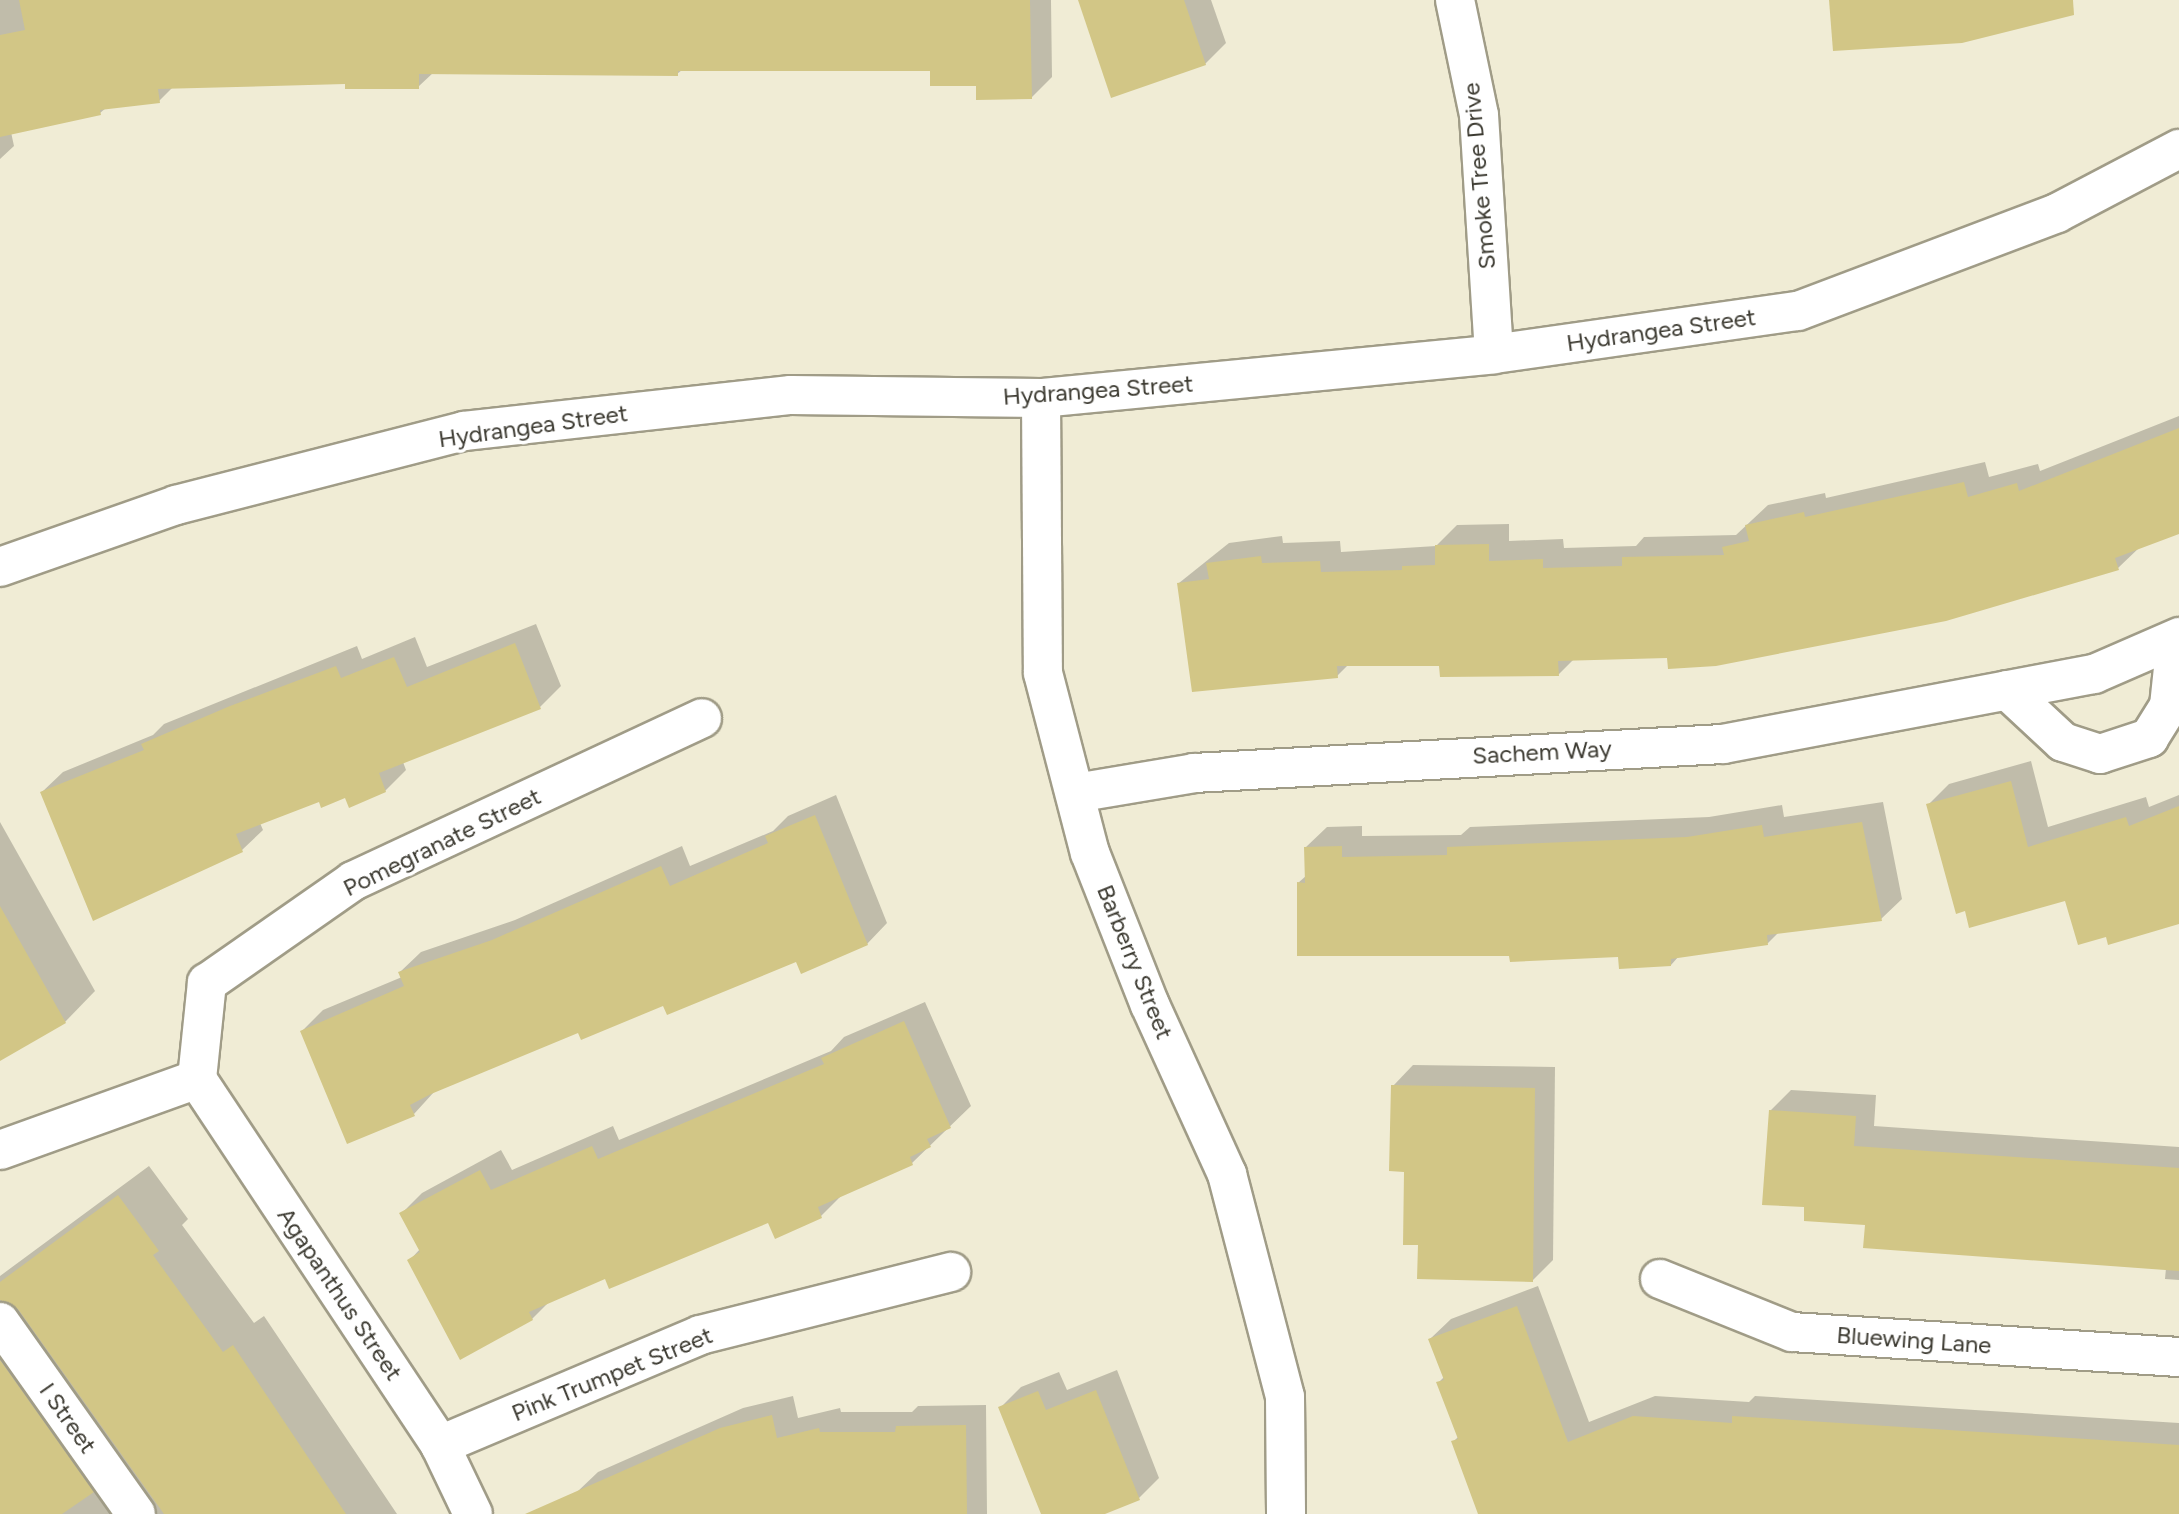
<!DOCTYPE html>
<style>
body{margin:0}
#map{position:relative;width:2179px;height:1514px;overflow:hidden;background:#f0ecd5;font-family:Figtree,sans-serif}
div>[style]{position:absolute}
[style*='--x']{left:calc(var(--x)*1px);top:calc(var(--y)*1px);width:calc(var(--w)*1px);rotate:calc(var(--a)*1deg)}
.shadow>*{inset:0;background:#0003}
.building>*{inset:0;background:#d2c686}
.roads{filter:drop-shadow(2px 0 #a09c87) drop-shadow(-2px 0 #a09c87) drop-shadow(0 2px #a09c87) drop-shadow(0 -2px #a09c87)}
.street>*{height:38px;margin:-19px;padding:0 19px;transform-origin:19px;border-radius:19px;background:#fff}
.secondary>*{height:38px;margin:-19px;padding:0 19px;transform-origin:19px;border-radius:19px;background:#fff}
span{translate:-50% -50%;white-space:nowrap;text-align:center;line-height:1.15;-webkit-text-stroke:7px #fff;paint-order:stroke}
.street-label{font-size:24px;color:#3c3a31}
</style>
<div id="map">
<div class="shadow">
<div style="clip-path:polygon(0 0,1051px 0,1052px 77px,1031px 98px,932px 69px,682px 70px,677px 74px,434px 72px,418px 87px,347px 82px,173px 87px,159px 101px,106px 108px,100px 113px,11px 132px,14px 146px,0 159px)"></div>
<div style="clip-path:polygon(1080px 0,1211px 0,1226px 43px,1205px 64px)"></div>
<div style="clip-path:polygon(2179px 416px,2179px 532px,2140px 547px,2118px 568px,1669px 656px,1574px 659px,1559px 674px,1441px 664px,1349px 664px,1337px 676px,1179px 583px,1229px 543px,1282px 536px,1283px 543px,1340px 541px,1341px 552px,1436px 546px,1457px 525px,1509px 524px,1509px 541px,1563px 539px,1564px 548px,1636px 546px,1644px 537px,1736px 535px,1768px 505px,1825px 493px,1826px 498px,1985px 462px,1989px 477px,2038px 464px,2040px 471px)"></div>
<div style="clip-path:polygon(536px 624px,561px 686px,540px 707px,403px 762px,406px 770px,385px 791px,320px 799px,260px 823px,263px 830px,242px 850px,42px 792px,63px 772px,153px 735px,164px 724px,357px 646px,362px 659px,415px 637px,427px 667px)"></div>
<div style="clip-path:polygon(2031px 761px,2048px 827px,2146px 797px,2149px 807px,2179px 795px,2179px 920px,2107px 935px,2066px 899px,1928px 805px,1949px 784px)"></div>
<div style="clip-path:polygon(836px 795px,887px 923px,867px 944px,797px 960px,579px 1030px,434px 1092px,414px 1114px,302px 1031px,323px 1010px,402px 977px,400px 972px,421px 952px,515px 920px,682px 846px,690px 866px,773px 831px,788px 816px)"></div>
<div style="clip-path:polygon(1883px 802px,1902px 899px,1881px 919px,1779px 932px,1768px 943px,1679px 956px,1671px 965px,1620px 955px,1511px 954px,1298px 883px,1307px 875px,1306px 847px,1327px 827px,1362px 826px,1362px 836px,1461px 835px,1470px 827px,1709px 817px,1782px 805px,1784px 817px)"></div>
<div style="clip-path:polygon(0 822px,95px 991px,65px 1022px,0 1057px)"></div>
<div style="clip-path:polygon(925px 1002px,971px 1106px,912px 1163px,842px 1195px,821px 1216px,769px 1221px,606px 1277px,550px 1301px,532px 1319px,409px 1261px,420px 1249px,401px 1214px,422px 1193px,501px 1150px,512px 1170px,613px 1126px,619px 1140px,831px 1051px,844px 1037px)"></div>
<div style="clip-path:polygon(1413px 1065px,1555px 1067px,1553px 1260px,1533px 1280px,1420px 1244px,1393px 1086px)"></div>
<div style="clip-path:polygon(1791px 1090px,1876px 1095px,1874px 1126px,2179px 1147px,2179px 1280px,2165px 1279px,2166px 1268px,1867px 1223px,1806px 1206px,1770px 1111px)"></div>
<div style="clip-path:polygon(149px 1166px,188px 1219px,182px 1225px,254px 1323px,264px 1316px,397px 1514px,0 1514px,0 1276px)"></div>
<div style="clip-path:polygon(1538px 1286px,1589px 1422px,1655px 1396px,1749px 1402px,1755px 1396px,2179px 1423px,2179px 1514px,1479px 1514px,1453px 1442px,1459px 1436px,1438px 1383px,1444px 1377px,1430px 1339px,1451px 1319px)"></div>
<div style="clip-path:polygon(1117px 1370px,1159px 1478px,1139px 1498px,1101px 1514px,1043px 1514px,1000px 1408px,1021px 1387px,1059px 1372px,1067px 1390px)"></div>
<div style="clip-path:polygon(793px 1396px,798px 1418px,840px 1408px,841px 1412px,912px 1412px,918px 1406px,986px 1405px,987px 1514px,586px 1514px,577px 1492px,598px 1472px,743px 1408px)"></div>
</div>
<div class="building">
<div style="clip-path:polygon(19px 0,1030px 0,1032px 99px,976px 100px,976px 86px,930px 86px,930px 71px,678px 71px,678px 76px,419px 74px,419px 89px,345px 89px,345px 84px,158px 89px,160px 103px,100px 110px,101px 115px,0 137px,0 35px,25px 30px)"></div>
<div style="clip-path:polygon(1078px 0,1184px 0,1206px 65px,1111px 98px)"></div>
<div style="clip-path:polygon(1829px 0,2073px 0,2074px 15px,1962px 43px,1833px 51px)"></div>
<div style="clip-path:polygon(2179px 428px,2179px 534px,2115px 558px,2119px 570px,1946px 621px,1716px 666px,1668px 669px,1667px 658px,1558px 661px,1559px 676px,1440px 677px,1439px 666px,1337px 666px,1338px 678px,1192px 692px,1177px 583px,1209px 579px,1206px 563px,1261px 556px,1262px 563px,1320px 561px,1321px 572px,1402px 570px,1402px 566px,1435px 565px,1435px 545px,1489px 544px,1489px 561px,1543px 559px,1543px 568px,1622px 566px,1622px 557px,1724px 555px,1722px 547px,1749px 541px,1745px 525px,1804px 512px,1805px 517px,1964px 482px,1968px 497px,2017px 483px,2019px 491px)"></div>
<div style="clip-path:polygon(515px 643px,541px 709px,379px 773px,386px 792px,349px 808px,345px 798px,321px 808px,319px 802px,236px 834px,243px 852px,93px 921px,40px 792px,144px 750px,141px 744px,230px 706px,336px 666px,341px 678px,394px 657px,407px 687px)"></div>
<div style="clip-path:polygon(2011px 781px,2028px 847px,2126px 817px,2129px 826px,2179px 806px,2179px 924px,2108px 945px,2106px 937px,2078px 945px,2065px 901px,1969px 928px,1965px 911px,1956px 914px,1926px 804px)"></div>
<div style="clip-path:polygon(815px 815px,868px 945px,801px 974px,796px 962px,667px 1015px,663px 1006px,581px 1040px,578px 1033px,431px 1094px,410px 1105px,415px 1116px,347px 1144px,300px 1031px,404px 986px,398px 972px,492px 940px,661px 866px,670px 886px,768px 843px,765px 836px)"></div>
<div style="clip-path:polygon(1862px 822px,1882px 921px,1767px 935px,1768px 945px,1671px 959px,1671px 966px,1619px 969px,1618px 957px,1510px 962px,1509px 956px,1297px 956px,1297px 882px,1305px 883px,1304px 847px,1342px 846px,1342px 857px,1447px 855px,1447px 847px,1687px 837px,1762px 825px,1764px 837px)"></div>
<div style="clip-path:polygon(0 906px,66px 1023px,0 1061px)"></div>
<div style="clip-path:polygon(904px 1021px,951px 1128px,927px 1139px,931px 1147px,910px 1157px,913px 1165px,818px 1207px,822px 1218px,775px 1239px,768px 1223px,609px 1289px,605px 1279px,529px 1312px,533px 1320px,460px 1360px,407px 1260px,420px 1252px,399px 1213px,480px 1170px,491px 1190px,592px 1146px,598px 1159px,824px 1064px,821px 1058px)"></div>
<div style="clip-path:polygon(1391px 1085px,1535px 1088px,1533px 1282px,1417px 1279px,1418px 1245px,1403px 1245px,1404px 1172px,1389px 1171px)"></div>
<div style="clip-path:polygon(1769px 1110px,1856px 1116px,1854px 1146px,2179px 1168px,2179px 1271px,1863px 1248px,1865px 1225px,1804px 1221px,1804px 1207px,1762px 1205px)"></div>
<div style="clip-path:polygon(118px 1195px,159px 1251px,153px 1255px,223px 1352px,233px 1345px,346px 1514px,164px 1514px,18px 1309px,0 1300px,0 1282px)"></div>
<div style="clip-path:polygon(1517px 1306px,1568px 1442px,1633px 1416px,1732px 1423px,1732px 1416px,2179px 1445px,2179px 1514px,1478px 1514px,1451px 1441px,1458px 1439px,1436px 1382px,1444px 1380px,1428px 1339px)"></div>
<div style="clip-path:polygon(0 1360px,94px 1492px,62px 1514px,0 1514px)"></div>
<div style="clip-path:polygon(1096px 1390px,1140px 1500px,1105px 1514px,1041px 1514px,998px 1407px,1038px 1391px,1046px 1410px)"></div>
<div style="clip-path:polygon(772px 1415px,777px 1438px,819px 1428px,820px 1432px,895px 1432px,896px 1426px,966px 1425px,967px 1514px,525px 1514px,720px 1428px)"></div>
</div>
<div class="roads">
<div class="street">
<div style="--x:1455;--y:0;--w:117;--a:78.2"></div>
<div style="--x:1479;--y:115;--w:239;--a:86.4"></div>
<div style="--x:1041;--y:398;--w:275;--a:89.6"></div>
<div style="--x:1043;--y:673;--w:186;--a:75.4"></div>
<div style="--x:1090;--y:853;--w:163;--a:68.5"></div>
<div style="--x:1150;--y:1005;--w:186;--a:65.5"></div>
<div style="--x:1227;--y:1174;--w:230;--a:75.4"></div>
<div style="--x:1285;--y:1397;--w:117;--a:89.5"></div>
<div style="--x:2007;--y:690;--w:76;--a:42.9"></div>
<div style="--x:2063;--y:742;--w:39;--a:18"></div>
<div style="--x:2100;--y:754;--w:52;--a:-18.1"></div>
<div style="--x:2149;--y:738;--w:38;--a:-58"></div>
<div style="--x:2169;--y:706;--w:67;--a:-84"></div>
<div style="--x:1075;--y:793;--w:121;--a:-9.5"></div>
<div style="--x:1194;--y:773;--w:530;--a:-3.14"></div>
<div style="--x:1723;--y:744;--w:378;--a:-10.7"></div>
<div style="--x:2094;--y:674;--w:93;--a:-23.5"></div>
<div style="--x:197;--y:1079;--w:97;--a:-84.1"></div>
<div style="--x:207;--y:983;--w:178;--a:-34.9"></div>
<div style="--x:353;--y:881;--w:385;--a:-25"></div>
<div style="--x:197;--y:1079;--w:439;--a:56.4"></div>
<div style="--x:440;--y:1445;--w:76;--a:64.4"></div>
<div style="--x:0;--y:1150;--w:209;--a:-19.8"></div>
<div style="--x:1660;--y:1279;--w:142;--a:21.9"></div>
<div style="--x:1792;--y:1332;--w:388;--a:3.7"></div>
<div style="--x:0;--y:1322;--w:235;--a:54.7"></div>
<div style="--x:440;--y:1445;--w:282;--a:-22.9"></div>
<div style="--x:700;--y:1335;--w:259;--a:-14.1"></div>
</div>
<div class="secondary">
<div style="--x:0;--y:567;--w:187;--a:-19.4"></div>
<div style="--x:176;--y:505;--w:297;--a:-14.4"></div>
<div style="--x:464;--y:431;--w:329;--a:-6.3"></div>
<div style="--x:791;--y:395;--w:250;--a:0.7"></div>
<div style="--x:1041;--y:398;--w:455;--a:-5.5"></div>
<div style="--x:1494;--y:354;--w:307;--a:-8.1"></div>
<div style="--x:1798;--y:311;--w:277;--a:-20.7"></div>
<div style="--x:2057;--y:213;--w:138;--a:-27.7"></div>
</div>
</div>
<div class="street-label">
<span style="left:1479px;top:176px;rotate:-95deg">Smoke Tree Drive</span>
<span style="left:1661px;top:330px;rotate:-8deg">Hydrangea Street</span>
<span style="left:1098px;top:390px;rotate:-4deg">Hydrangea Street</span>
<span style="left:533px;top:426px;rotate:-8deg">Hydrangea Street</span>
<span style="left:1542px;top:752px;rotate:-3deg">Sachem Way</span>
<span style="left:442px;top:842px;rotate:-26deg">Pomegranate Street</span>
<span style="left:1135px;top:962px;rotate:68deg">Barberry Street</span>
<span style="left:340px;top:1294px;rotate:56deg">Agapanthus Street</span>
<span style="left:1914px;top:1340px;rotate:4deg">Bluewing Lane</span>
<span style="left:612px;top:1374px;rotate:-22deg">Pink Trumpet Street</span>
<span style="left:68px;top:1418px;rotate:55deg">I Street</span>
</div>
</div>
